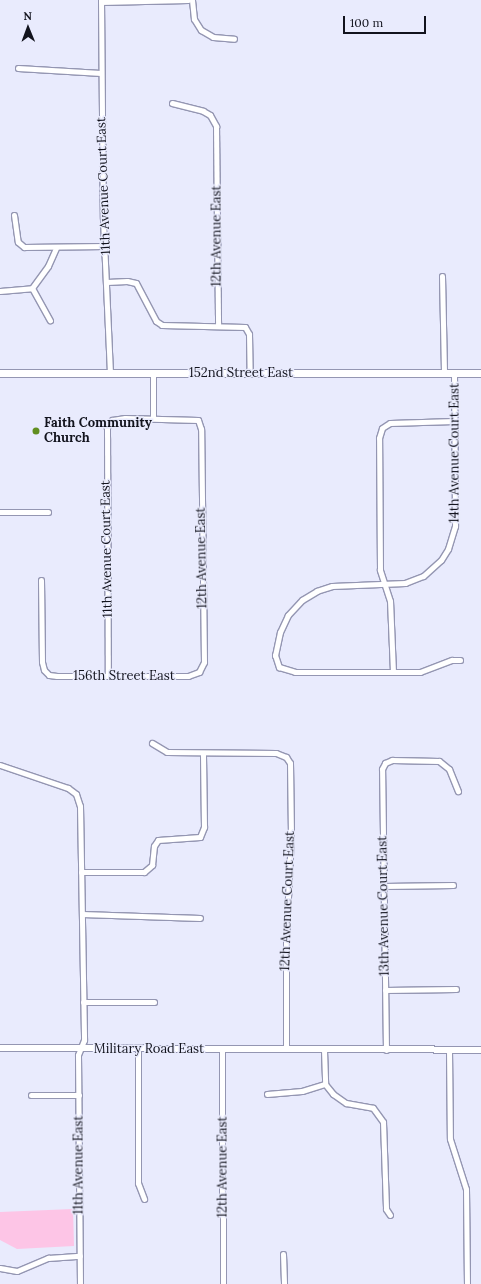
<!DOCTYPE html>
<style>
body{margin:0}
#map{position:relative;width:481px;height:1284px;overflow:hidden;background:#e9ebfd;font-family:Lora,serif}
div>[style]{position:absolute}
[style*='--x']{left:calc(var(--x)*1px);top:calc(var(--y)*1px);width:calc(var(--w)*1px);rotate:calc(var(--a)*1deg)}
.green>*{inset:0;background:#fdc5e6}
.roads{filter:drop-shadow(1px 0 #9496b2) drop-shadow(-1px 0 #9496b2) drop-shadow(0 1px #9496b2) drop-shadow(0 -1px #9496b2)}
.minor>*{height:5px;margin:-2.5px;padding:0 2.5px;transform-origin:2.5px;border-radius:2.5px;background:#fff}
.tertiary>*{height:6px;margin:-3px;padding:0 3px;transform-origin:3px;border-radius:3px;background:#fff}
.secondary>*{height:7px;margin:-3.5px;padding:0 3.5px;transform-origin:3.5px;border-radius:3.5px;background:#fff}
.dots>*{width:11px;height:11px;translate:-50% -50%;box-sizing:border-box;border:2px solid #e9ebfd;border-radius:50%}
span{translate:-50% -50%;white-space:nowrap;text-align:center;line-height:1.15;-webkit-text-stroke:3px #e9ebfd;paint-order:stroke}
.street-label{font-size:13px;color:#12131d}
.poi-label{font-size:13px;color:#12131d;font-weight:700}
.left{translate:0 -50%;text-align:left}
.north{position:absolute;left:8px;top:8px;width:40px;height:40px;-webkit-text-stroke:3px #e9ebfd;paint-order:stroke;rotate:359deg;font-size:11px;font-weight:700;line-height:16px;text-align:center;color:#12131d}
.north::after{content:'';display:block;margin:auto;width:14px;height:18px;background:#12131d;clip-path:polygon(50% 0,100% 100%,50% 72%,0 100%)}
.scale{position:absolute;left:343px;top:16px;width:83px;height:18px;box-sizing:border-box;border:2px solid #12131d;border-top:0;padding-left:5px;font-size:12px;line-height:14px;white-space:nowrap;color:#12131d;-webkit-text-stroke:3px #e9ebfd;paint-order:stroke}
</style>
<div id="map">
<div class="green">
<div style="clip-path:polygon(73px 1209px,74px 1246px,17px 1249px,0 1240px,0 1212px)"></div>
</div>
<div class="roads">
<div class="minor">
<div style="--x:101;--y:0;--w:219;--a:89.5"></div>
<div style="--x:103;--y:219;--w:154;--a:87.4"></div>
<div style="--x:192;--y:0;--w:19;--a:84"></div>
<div style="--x:194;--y:19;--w:13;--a:58"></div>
<div style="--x:201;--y:30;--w:14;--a:30"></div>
<div style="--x:213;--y:37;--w:21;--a:5"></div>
<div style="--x:101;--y:2;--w:87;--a:-1.3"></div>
<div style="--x:18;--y:68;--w:83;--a:3.4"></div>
<div style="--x:172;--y:103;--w:32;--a:14"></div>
<div style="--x:203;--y:111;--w:8;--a:30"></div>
<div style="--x:210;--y:115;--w:13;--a:61"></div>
<div style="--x:216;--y:126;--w:200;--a:89.4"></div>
<div style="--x:14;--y:215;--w:27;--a:82"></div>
<div style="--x:18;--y:242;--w:8;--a:40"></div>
<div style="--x:24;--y:247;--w:81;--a:-0.7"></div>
<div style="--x:442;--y:276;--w:97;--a:88.8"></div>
<div style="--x:107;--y:282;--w:20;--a:-3"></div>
<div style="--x:127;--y:281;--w:9;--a:13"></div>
<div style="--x:136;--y:283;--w:43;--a:62.2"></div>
<div style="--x:156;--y:321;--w:7;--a:34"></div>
<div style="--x:162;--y:325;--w:83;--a:1.4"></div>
<div style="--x:245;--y:327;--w:8;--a:60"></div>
<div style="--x:249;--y:334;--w:39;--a:89"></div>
<div style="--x:32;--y:288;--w:37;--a:61"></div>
<div style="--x:0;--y:291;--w:32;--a:-5"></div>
<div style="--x:32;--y:288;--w:27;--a:-54"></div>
<div style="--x:48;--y:266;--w:20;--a:-66"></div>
<div style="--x:153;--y:373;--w:45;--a:90"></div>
<div style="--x:454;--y:373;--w:153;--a:89.6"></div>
<div style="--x:455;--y:526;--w:24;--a:107"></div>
<div style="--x:448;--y:549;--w:13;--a:122"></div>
<div style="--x:441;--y:560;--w:24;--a:138"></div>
<div style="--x:423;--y:576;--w:19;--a:159"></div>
<div style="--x:405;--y:583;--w:73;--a:177.6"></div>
<div style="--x:332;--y:586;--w:16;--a:162"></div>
<div style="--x:317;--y:591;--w:17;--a:149"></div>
<div style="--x:302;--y:600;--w:21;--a:133"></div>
<div style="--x:288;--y:615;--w:19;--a:115"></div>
<div style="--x:280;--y:632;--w:24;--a:102"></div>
<div style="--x:275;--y:655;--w:13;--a:72"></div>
<div style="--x:279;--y:667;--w:17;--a:17"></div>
<div style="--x:295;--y:672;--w:125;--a:0"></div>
<div style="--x:420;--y:672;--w:34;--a:-21"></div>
<div style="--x:452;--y:660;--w:8;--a:0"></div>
<div style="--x:0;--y:512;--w:48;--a:0"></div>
<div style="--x:41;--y:580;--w:82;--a:89.3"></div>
<div style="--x:42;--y:662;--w:8;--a:76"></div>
<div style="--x:44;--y:670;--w:7;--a:45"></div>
<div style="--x:49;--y:675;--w:8;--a:7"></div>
<div style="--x:57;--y:676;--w:131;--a:0"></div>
<div style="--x:188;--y:676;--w:12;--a:-20"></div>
<div style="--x:199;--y:672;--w:11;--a:-63"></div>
<div style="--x:204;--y:662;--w:233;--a:-90.7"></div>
<div style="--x:201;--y:429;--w:9;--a:-108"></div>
<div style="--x:198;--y:420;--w:73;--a:-178.4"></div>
<div style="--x:125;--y:418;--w:13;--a:171"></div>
<div style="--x:112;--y:420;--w:9;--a:126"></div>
<div style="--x:107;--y:427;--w:249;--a:89.8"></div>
<div style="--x:393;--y:672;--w:71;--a:-92.4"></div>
<div style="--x:390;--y:601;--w:33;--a:-108"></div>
<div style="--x:380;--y:570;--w:132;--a:-90.4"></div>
<div style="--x:379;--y:438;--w:10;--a:-73"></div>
<div style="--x:382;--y:428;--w:9;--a:-32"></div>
<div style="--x:390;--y:423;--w:64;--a:-1.8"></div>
<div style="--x:152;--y:743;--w:17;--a:31"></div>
<div style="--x:167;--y:752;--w:109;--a:0.5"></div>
<div style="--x:276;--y:753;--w:11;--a:22"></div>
<div style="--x:286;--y:757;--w:7;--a:56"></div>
<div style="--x:290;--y:763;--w:73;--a:89.2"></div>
<div style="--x:291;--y:836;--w:103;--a:92.8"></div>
<div style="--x:286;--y:939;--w:110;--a:90"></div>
<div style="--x:0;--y:765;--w:72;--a:18.7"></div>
<div style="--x:68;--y:788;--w:10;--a:37"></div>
<div style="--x:76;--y:794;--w:13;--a:72"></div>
<div style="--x:80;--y:806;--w:234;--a:89"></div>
<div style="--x:84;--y:1040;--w:16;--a:112"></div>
<div style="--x:78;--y:1055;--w:229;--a:89.5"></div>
<div style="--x:81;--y:872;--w:63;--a:0"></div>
<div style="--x:144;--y:872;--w:11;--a:-41"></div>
<div style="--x:152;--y:865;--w:19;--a:-84"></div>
<div style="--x:154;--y:846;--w:7;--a:-56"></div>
<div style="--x:158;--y:840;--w:42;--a:-4.1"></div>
<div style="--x:200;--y:837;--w:11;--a:-68"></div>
<div style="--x:204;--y:827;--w:74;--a:-90.8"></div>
<div style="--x:384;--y:886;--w:69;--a:-0.8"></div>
<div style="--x:82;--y:914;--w:118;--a:1.9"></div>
<div style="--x:385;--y:990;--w:71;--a:-0.8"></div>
<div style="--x:83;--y:1002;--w:71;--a:0"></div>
<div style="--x:138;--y:1049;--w:134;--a:90"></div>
<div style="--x:138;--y:1183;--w:17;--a:69"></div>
<div style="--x:222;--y:1049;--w:235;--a:89.8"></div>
<div style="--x:324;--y:1050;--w:34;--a:88"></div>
<div style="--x:325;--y:1084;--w:13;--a:51"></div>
<div style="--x:333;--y:1094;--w:16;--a:35"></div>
<div style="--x:346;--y:1103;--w:27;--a:10"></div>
<div style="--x:373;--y:1108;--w:17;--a:54"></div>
<div style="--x:383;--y:1122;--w:87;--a:88"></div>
<div style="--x:386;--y:1209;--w:7;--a:56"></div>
<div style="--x:386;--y:1050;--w:281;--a:-90.8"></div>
<div style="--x:382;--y:769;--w:7;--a:-63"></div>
<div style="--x:385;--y:763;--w:8;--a:-23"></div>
<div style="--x:392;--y:760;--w:47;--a:1.2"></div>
<div style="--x:439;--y:761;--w:13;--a:39"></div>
<div style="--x:449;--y:769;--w:24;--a:68"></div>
<div style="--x:449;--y:1050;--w:89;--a:89.4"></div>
<div style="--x:450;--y:1139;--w:52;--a:72.3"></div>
<div style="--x:466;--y:1189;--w:95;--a:89.4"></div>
<div style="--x:267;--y:1094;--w:35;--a:-5"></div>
<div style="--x:302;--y:1091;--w:24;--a:-17"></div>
<div style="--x:31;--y:1095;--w:48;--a:0"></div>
<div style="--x:283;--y:1254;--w:30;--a:88"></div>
<div style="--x:0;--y:1268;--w:17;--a:10"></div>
<div style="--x:17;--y:1271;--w:34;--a:-23"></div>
<div style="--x:48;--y:1258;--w:32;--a:-4"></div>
</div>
<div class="tertiary">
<div style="--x:0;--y:1048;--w:481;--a:0.2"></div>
</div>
<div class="secondary">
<div style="--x:0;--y:373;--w:481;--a:0"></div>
</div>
</div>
<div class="dots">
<div style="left:36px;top:431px;background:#618e20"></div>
</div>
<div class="street-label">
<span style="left:104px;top:186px;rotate:-92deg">11th Avenue Court East</span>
<span style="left:217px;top:236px;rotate:-90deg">12th Avenue East</span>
<span style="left:241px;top:373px">152nd Street East</span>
<span style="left:455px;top:453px;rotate:-90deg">14th Avenue Court East</span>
<span style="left:107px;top:549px;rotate:-91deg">11th Avenue Court East</span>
<span style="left:202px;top:558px;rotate:-91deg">12th Avenue East</span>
<span style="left:124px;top:676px">156th Street East</span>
<span style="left:288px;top:901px;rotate:-88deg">12th Avenue Court East</span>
<span style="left:384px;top:906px;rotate:-91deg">13th Avenue Court East</span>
<span style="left:149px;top:1049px">Military Road East</span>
<span style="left:79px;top:1165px;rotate:-90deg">11th Avenue East</span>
<span style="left:223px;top:1167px;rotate:-90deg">12th Avenue East</span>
</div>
<div class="poi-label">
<span class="left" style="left:44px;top:431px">Faith Community<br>Church</span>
</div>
<div class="north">N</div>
<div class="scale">100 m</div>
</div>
